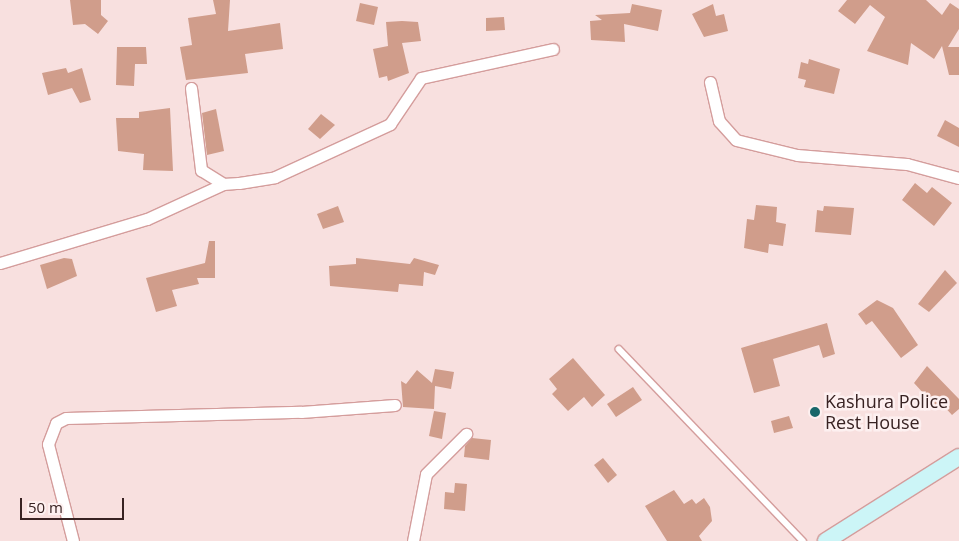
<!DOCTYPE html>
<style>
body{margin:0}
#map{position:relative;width:959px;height:541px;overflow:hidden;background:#f8e0df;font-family:"Open Sans",sans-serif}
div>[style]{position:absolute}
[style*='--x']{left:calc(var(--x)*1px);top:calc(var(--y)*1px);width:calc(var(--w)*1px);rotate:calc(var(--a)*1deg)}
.building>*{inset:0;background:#d09d8b}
.roads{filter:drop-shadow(1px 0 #d49d9c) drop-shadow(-1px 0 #d49d9c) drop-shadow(0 1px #d49d9c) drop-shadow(0 -1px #d49d9c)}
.lane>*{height:5.5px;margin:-2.75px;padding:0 2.75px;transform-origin:2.75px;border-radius:2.75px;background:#fff}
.street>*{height:11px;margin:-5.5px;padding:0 5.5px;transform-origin:5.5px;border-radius:5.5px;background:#fff}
.secondary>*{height:16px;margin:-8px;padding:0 8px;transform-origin:8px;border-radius:8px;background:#ccf5f7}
.dots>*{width:14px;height:14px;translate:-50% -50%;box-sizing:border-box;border:2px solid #fdf0f0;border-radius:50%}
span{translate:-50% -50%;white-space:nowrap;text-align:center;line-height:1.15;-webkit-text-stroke:5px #fdf0f0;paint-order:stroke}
.poi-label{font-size:18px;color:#382222}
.left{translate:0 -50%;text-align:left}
.scale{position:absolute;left:20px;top:498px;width:104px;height:22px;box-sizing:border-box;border:2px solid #382222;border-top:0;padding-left:6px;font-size:15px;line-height:18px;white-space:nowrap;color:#382222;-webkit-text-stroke:4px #fdf0f0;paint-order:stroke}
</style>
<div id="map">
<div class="building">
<div style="clip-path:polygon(70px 0,101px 0,101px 15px,108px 21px,98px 34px,85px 24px,73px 25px)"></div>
<div style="clip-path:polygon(213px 0,230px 0,228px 31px,280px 23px,283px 49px,245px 54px,248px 73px,186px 80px,180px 47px,192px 45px,188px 18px,216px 14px)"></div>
<div style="clip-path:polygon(847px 0,926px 0,942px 15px,950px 3px,959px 9px,959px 29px,948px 47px,959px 47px,959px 75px,949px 75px,942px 46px,934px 59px,911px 43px,908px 65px,867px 51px,885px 17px,870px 5px,855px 24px,838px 11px)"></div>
<div style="clip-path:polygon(360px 3px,378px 7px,374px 25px,356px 21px)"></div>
<div style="clip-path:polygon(632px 4px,662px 10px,658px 31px,624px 24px,625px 42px,591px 40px,590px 21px,602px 20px,595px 15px,630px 13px)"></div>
<div style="clip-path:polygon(713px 4px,716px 16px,724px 14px,728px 31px,704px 37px,692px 14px)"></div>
<div style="clip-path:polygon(504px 17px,505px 30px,486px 31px,486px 18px)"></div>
<div style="clip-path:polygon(402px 21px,418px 22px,421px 41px,402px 43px,409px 73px,388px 81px,387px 76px,379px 78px,373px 49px,388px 46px,386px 22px)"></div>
<div style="clip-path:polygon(117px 47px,146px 47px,147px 64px,135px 64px,134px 86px,116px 85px)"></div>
<div style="clip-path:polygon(809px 59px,840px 69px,834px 94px,804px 87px,806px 80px,798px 78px,801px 62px,808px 64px)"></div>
<div style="clip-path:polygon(66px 68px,68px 73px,82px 68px,91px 100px,80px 103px,72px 88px,48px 95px,42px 73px)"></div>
<div style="clip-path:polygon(170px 108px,173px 171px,143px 170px,144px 154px,118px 151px,116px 118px,139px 118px,139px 112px)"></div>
<div style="clip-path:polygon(216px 109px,224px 151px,207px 155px,202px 113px)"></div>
<div style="clip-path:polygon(321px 114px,335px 125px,320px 139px,308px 129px)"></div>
<div style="clip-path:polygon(945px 120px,959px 128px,959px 147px,937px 136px)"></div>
<div style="clip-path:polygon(915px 183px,927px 193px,932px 187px,952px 203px,934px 226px,902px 200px)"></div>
<div style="clip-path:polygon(756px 205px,777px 207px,776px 222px,786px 224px,783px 246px,769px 244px,768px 253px,744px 248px,747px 219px,754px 220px)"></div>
<div style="clip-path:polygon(338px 206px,344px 222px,323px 229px,317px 214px)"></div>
<div style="clip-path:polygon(824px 206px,854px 208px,851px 235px,815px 232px,817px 210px,823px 211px)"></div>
<div style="clip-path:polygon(209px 241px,215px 241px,215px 278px,197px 278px,199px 284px,172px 290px,177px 306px,156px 312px,146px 278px,205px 263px)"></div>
<div style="clip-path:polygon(64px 258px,72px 259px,77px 276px,47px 289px,40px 265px)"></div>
<div style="clip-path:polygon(356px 258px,410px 264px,414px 258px,439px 265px,435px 275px,424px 272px,423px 286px,399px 284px,398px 292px,330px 286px,329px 266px,356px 264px)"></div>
<div style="clip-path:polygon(945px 270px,957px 283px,929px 312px,918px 304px)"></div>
<div style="clip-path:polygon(877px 300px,893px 308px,918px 345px,901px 358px,872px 321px,866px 325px,858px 314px)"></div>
<div style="clip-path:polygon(827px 323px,835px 354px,823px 358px,819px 345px,773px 359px,780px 386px,754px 393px,741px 348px)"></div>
<div style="clip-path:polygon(573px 358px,605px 395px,592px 407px,584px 397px,568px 411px,552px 394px,557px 389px,549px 379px)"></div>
<div style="clip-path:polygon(927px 366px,959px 399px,959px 409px,952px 415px,941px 403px,937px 408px,914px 383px)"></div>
<div style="clip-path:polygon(435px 369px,454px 372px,451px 389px,435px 386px,434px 409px,403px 407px,401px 381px,406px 384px,417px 370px,432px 383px)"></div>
<div style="clip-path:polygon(633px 387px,642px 400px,616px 417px,607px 404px)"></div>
<div style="clip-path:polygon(434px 411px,446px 413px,442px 439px,429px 436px)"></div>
<div style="clip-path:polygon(789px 416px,793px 428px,774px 433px,771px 421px)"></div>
<div style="clip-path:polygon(472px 438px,491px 440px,489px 460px,464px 457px,465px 446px)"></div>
<div style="clip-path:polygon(603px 458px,617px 475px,608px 483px,594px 465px)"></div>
<div style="clip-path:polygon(455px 483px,467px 484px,465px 511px,444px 509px,445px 492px,454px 493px)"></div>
<div style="clip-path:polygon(674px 490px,684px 504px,692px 499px,696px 504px,704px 498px,710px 507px,712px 521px,699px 536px,702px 541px,667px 541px,645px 506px)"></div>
</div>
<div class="roads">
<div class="lane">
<div style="--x:619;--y:349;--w:266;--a:46.2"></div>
</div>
<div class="street">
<div style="--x:710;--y:82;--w:40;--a:77"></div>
<div style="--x:719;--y:121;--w:25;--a:48"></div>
<div style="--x:736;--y:140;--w:63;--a:13.8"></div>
<div style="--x:797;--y:155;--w:110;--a:4.7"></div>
<div style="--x:907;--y:164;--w:54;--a:15.1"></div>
<div style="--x:191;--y:88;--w:83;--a:83"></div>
<div style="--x:201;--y:170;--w:26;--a:32"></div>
<div style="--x:223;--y:184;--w:16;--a:-4"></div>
<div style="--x:239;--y:183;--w:36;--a:-9"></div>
<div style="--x:275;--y:177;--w:127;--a:-24.7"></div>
<div style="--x:390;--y:124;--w:55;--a:-56"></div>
<div style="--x:421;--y:78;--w:135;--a:-12.4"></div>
<div style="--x:0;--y:263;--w:153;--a:-16.7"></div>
<div style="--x:147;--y:219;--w:84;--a:-24.7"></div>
<div style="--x:73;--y:541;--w:100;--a:-104.5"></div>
<div style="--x:48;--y:444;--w:22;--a:-69"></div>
<div style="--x:56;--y:423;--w:11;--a:-27"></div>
<div style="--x:66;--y:418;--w:235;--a:-1.5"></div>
<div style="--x:301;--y:412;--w:94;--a:-4.3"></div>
<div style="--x:413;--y:541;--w:68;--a:-79"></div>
<div style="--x:426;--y:474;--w:57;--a:-45"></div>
</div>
<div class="secondary">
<div style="--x:826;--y:541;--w:157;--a:-32.3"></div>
</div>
</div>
<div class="dots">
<div style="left:815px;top:412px;background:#19676a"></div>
</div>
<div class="poi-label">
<span class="left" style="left:825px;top:412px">Kashura Police<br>Rest House</span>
</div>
<div class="scale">50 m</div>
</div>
